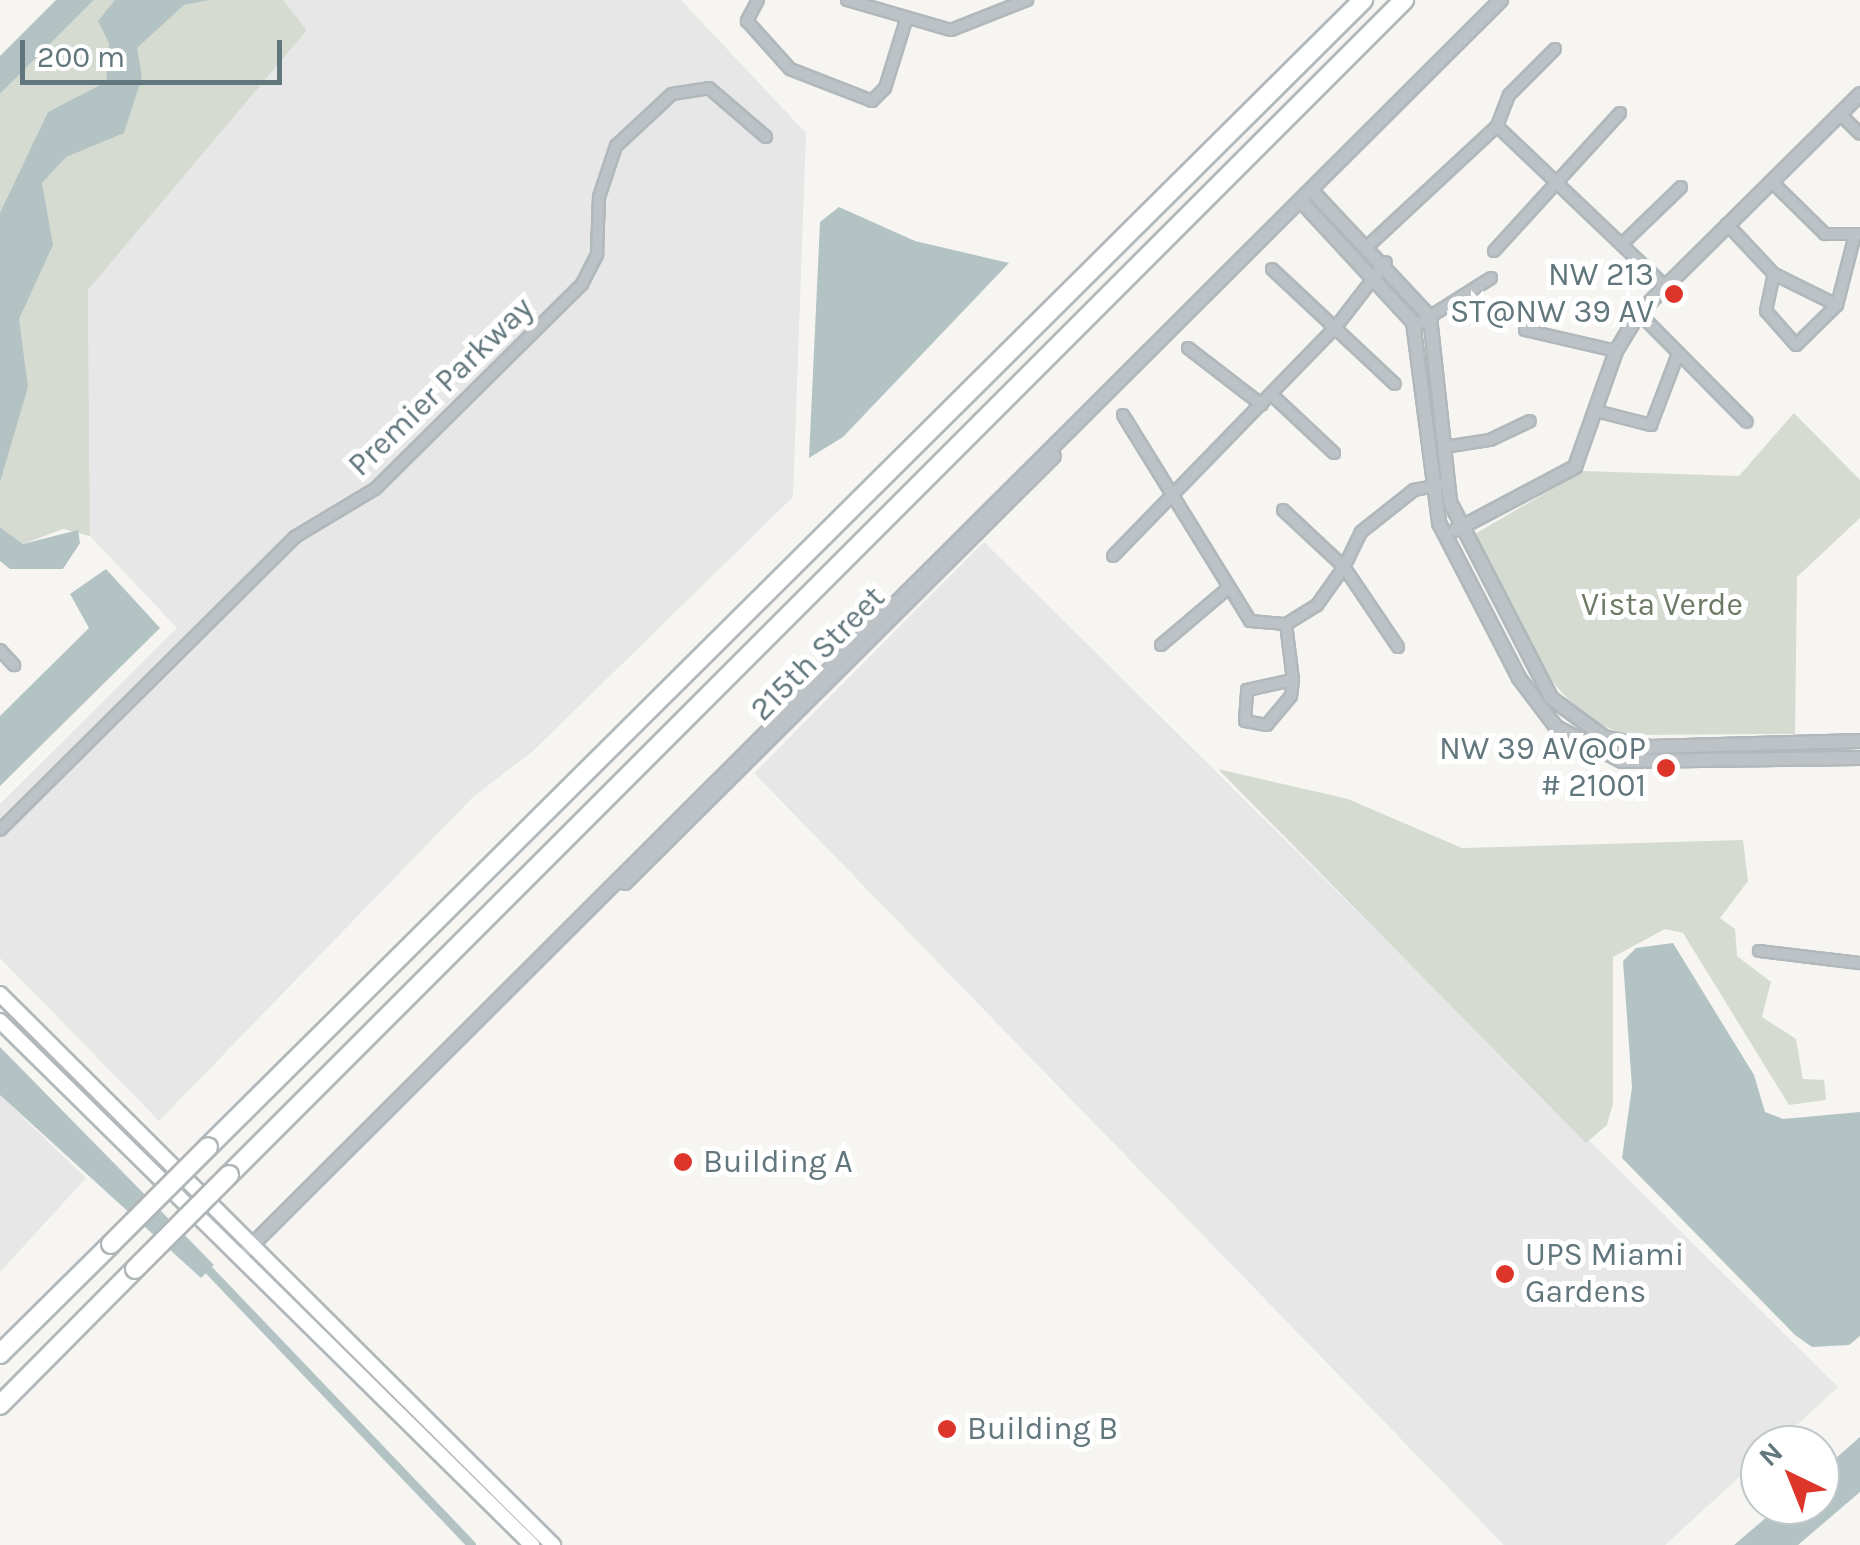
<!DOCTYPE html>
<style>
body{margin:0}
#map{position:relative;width:1860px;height:1545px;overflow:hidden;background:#f6f5f2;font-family:Karla,sans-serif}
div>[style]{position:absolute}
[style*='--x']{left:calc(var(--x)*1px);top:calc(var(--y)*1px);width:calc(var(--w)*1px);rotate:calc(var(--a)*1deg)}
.built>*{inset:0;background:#e6e7e6}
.green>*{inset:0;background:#d6dbd2}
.water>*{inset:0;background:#b3c3c4}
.canal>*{height:9px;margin:-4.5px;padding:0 4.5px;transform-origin:4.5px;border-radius:4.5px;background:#b3c3c4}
.roads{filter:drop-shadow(2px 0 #b1b8bb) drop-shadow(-2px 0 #b1b8bb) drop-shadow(0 2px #b1b8bb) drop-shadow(0 -2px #b1b8bb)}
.minor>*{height:10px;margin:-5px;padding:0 5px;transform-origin:5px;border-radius:5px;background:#bcc2c5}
.tertiary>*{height:12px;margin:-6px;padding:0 6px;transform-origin:6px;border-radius:6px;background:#bcc2c5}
.secondary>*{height:14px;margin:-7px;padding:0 7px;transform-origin:7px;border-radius:7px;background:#fff}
.motorway>*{height:18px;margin:-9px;padding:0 9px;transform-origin:9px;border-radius:9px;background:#fff}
.bridges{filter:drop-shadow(2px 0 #b0b5b8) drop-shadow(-2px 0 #b0b5b8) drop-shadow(0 2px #b0b5b8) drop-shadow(0 -2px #b0b5b8)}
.motorway-bridge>*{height:18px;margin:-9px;padding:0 9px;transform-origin:9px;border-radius:9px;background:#fff}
.dots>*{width:28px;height:28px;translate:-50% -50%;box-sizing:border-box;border:5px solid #fff;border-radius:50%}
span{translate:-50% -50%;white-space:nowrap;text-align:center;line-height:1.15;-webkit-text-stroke:10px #fff;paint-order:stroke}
.poi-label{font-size:32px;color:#62767d}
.right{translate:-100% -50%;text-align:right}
.left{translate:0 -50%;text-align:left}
.street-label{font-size:32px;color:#62767d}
.park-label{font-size:32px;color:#6d7a64}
.north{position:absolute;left:1740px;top:1425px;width:100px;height:100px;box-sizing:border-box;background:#fff;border:2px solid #c0c8cb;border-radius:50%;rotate:317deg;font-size:28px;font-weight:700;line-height:40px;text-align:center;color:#62767d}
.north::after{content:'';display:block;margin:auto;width:35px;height:45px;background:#de352b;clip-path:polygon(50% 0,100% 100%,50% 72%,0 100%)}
.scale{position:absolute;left:20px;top:40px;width:262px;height:45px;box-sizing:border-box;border:5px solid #62767d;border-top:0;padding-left:12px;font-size:30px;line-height:35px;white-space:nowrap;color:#62767d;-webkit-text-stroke:8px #fff;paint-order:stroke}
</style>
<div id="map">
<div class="built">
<div style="clip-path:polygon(283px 0,681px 0,806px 133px,793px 497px,532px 752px,473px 797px,159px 1121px,0 958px,0 804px,177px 628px,90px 536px,88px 290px,307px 30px)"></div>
<div style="clip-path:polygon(984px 542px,1838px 1387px,1775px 1445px,1760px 1445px,1760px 1458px,1665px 1545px,1504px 1545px,754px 773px)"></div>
<div style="clip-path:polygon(0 1095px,86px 1178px,0 1272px)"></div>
</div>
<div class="green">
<div style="clip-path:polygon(94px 0,283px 0,307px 30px,88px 290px,90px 536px,63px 529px,23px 544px,0 527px,0 94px)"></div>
<div style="clip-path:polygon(1794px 413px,1860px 480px,1860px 518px,1797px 577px,1795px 734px,1625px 735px,1584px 717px,1549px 678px,1475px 534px,1583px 471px,1739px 476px)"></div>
<div style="clip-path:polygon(1218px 769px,1348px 799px,1462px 848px,1743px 840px,1748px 881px,1720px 918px,1735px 929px,1737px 956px,1771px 982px,1762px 1017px,1796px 1039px,1803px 1079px,1824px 1080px,1826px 1100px,1789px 1105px,1683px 933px,1665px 929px,1613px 957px,1613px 1103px,1607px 1125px,1586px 1143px)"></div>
</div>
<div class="water">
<div style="clip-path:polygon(56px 0,94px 0,0 94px,0 56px)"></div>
<div style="clip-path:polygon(115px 0,209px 0,184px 5px,137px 48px,142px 77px,124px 133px,66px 157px,42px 183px,53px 245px,19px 319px,28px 387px,0 482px,0 213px,48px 112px,106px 82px,109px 43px,98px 21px)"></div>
<div style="clip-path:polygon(839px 207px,915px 241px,1009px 263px,843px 437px,809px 458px,820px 222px)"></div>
<div style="clip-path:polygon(0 527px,23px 544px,78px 530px,80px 543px,63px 569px,10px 569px,0 561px)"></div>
<div style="clip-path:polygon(106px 569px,160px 628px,0 786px,0 716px,89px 628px,70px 594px)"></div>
<div style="clip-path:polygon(1673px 943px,1754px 1075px,1765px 1112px,1783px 1119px,1860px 1112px,1860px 1336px,1849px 1345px,1812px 1347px,1795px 1335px,1622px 1158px,1632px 1087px,1623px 961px,1636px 948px)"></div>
<div style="clip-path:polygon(0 1047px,214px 1265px,201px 1278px,0 1095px)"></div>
<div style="clip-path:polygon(1860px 1437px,1860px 1492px,1798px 1545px,1734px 1545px,1781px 1505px,1820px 1505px,1820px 1472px)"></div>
</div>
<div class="canal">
<div style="--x:203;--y:1264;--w:388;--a:46.3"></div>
</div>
<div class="roads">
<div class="minor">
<div style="--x:758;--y:0;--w:24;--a:118"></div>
<div style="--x:747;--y:21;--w:64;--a:48.1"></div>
<div style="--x:790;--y:69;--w:88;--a:21.3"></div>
<div style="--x:872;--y:101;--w:18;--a:-45"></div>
<div style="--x:885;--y:88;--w:71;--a:-72.8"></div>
<div style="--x:847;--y:0;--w:108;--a:16.1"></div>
<div style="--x:951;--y:30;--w:82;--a:-21.5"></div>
<div style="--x:1840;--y:114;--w:28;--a:45"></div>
<div style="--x:1497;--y:126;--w:231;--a:43.6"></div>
<div style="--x:1771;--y:181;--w:76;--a:44.5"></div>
<div style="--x:1825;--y:234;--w:35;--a:0"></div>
<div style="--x:1727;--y:224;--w:69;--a:46.8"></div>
<div style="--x:1622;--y:244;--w:82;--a:-44"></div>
<div style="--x:1369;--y:245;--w:175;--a:-42.9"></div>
<div style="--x:1497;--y:126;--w:33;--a:-69"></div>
<div style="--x:1509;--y:95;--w:65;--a:-45"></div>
<div style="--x:1494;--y:251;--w:187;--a:-47.6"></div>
<div style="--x:1272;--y:269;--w:168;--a:43.1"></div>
<div style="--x:1774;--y:274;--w:70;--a:26.2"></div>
<div style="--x:1837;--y:305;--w:57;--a:135.7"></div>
<div style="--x:1796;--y:345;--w:45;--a:-131.4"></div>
<div style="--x:1766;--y:311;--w:38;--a:-78"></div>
<div style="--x:1837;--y:305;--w:72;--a:-75.6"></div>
<div style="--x:1639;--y:313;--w:153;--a:45.3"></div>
<div style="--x:1415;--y:326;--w:90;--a:-32.3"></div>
<div style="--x:1525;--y:330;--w:93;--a:13"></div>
<div style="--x:1188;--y:348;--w:93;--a:37.6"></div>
<div style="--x:1272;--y:395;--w:85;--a:43.1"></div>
<div style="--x:1600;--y:412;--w:53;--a:14.3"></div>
<div style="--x:1651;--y:425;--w:76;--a:-69.2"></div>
<div style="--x:1123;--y:415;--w:242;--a:58.3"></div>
<div style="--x:1250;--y:621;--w:36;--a:5"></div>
<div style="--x:1444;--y:447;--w:47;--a:-8.7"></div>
<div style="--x:1490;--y:440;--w:44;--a:-25.4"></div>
<div style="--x:1283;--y:510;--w:83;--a:43.1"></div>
<div style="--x:1344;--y:567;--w:47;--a:125.4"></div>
<div style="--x:1317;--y:605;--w:36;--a:148"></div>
<div style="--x:1286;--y:624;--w:56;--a:82.9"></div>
<div style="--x:1293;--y:680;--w:16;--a:97"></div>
<div style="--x:1291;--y:696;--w:38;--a:130"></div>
<div style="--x:1267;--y:725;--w:22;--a:-170"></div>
<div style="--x:1245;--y:721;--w:31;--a:-86"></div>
<div style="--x:1247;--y:690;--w:47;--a:-12.3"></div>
<div style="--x:1113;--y:556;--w:318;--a:-45.8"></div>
<div style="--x:1335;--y:328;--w:83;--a:-52.3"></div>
<div style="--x:1161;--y:645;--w:87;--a:-40.3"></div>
<div style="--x:1398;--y:647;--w:97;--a:-124"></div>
<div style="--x:1344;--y:567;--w:39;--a:-64"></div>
<div style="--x:1361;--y:532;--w:68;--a:-38.4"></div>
<div style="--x:1414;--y:490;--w:33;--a:-11"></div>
<div style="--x:0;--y:650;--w:21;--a:47"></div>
<div style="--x:0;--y:830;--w:416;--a:-44.8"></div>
<div style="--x:295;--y:537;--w:93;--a:-31"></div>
<div style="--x:375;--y:489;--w:291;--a:-44.7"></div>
<div style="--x:582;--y:284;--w:34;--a:-63"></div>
<div style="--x:597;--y:254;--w:57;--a:-88"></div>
<div style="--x:599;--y:197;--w:54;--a:-71.6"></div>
<div style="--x:616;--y:146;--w:76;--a:-42.9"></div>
<div style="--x:672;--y:94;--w:37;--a:-9"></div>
<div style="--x:709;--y:88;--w:75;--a:40.7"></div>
<div style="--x:1759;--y:951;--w:102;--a:6.8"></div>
</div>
<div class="tertiary">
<div style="--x:1312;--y:191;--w:173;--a:46.9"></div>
<div style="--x:1430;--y:317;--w:186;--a:83.8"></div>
<div style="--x:1450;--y:502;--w:220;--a:62.7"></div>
<div style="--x:1551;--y:698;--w:66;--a:36.3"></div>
<div style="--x:1604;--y:737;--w:46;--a:12.5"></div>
<div style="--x:1649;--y:747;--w:211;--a:-1.6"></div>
<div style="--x:1301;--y:201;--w:165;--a:47.2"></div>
<div style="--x:1413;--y:322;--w:203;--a:82.6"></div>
<div style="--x:1439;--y:523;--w:174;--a:62.7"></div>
<div style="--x:1519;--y:678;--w:61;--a:52.9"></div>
<div style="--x:1556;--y:727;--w:74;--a:27.3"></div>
<div style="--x:1622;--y:761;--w:238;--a:-0.7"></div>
<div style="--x:1456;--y:530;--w:135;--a:-27.9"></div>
<div style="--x:1575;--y:467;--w:123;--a:-70.5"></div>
<div style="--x:1616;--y:351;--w:44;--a:-58.8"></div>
<div style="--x:1639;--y:313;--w:311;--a:-44.7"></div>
<div style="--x:625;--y:883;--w:605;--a:-44.87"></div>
<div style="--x:242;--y:1255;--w:1778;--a:-44.91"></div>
</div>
<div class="secondary">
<div style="--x:0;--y:994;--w:781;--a:44.9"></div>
<div style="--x:0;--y:1021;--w:747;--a:44.57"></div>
</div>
<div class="motorway">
<div style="--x:208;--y:1147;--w:1628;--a:-44.8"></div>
<div style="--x:229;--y:1175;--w:1662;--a:-45"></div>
<div style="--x:0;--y:1354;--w:156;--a:-44.7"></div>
<div style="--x:0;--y:1405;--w:192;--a:-45.2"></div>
</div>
</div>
<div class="bridges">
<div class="motorway-bridge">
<div style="--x:111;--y:1244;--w:137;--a:-45"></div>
<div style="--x:135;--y:1269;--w:133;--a:-45"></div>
</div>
</div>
<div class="dots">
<div style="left:1674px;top:294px;background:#de352b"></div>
<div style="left:1666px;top:768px;background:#de352b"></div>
<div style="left:683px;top:1162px;background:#de352b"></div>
<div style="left:1505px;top:1274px;background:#de352b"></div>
<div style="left:947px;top:1429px;background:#de352b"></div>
</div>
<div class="poi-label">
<span class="right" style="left:1654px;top:294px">NW 213<br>ST@NW 39 AV</span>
<span class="right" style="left:1646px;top:768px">NW 39 AV@OP<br># 21001</span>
<span class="left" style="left:703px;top:1162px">Building A</span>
<span class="left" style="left:1525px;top:1274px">UPS Miami<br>Gardens</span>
<span class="left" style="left:967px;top:1429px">Building B</span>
</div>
<div class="street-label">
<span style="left:441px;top:387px;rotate:-44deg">Premier Parkway</span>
<span style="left:818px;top:654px;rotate:-45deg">215th Street</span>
</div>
<div class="park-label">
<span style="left:1662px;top:605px">Vista Verde</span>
</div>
<div class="north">N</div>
<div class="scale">200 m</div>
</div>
